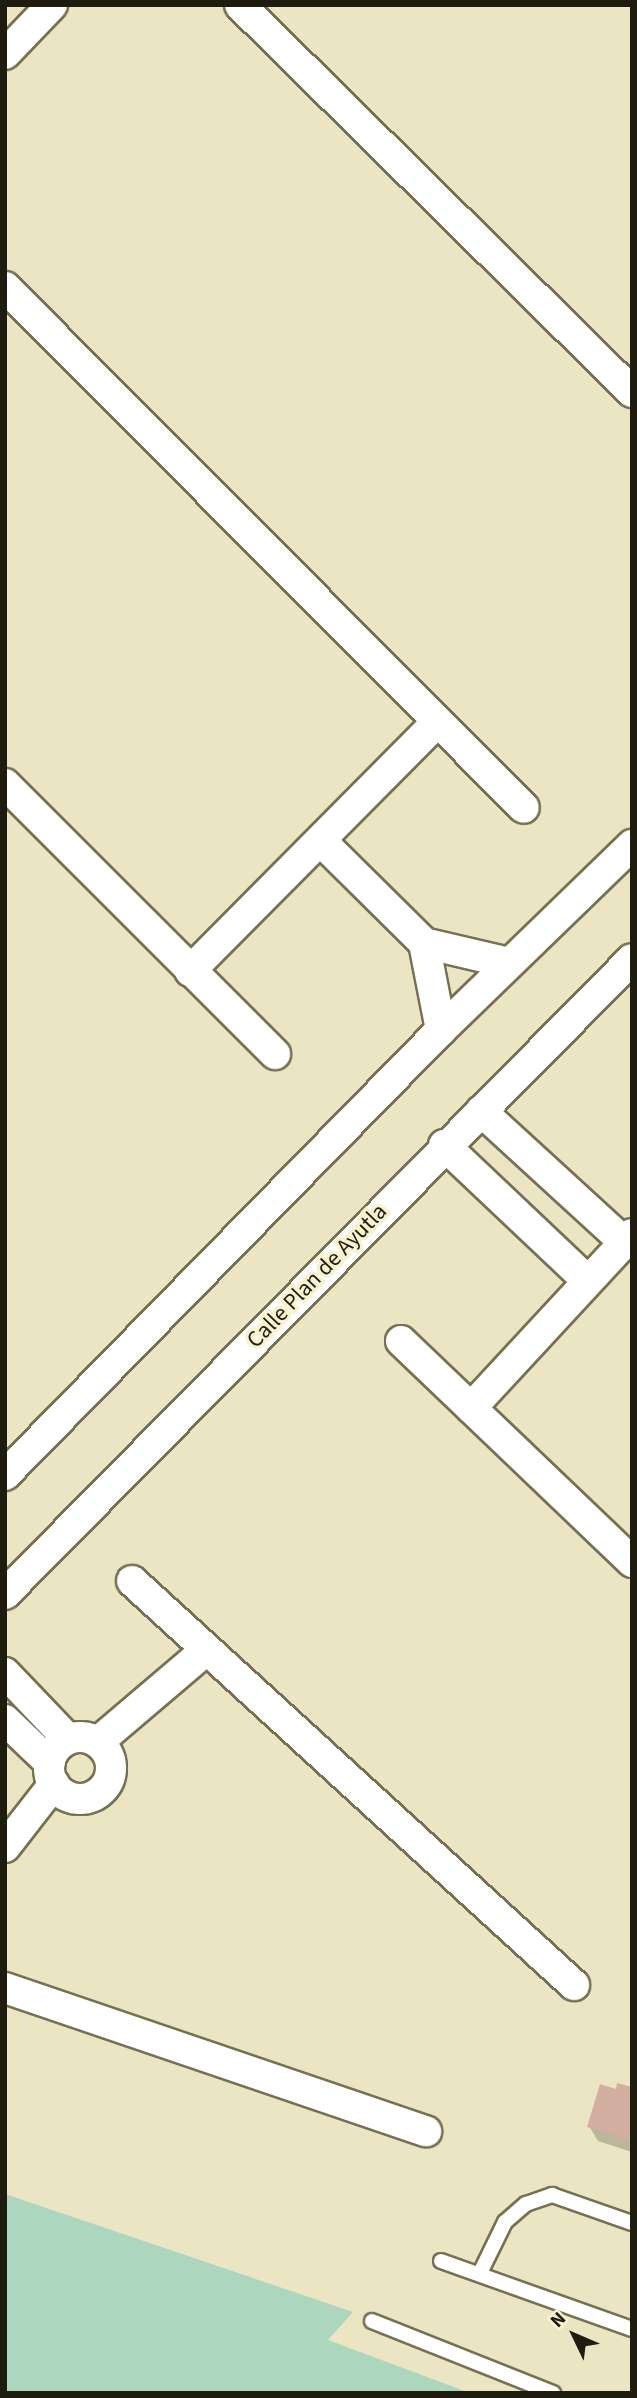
<!DOCTYPE html>
<style>
body{margin:0}
#map{position:relative;width:637px;height:2398px;overflow:hidden;background:#ece5c3;font-family:"Source Sans 3",sans-serif}
div>[style]{position:absolute}
[style*='--x']{left:calc(var(--x)*1px);top:calc(var(--y)*1px);width:calc(var(--w)*1px);rotate:calc(var(--a)*1deg)}
.green>*{inset:0;background:#acd6be}
.shadow>*{inset:0;background:#0003}
.building>*{inset:0;background:#d2afa1}
.roads{filter:drop-shadow(2px 0 #777052) drop-shadow(-2px 0 #777052) drop-shadow(0 2px #777052) drop-shadow(0 -2px #777052)}
.service>*{height:14px;margin:-7px;padding:0 7px;transform-origin:7px;border-radius:7px;background:#fff}
.minor>*{height:30px;margin:-15px;padding:0 15px;transform-origin:15px;border-radius:15px;background:#fff}
.minor>.ring{margin:-15px;padding:0;box-sizing:content-box;background:none;border:30px solid #fff;border-radius:50%}
span{translate:-50% -50%;white-space:nowrap;text-align:center;line-height:1.15;-webkit-text-stroke:7px #f9f2d0;paint-order:stroke}
.street-label{font-size:23px;color:#1e1c0f}
.frame{position:absolute;inset:0;border:7px solid #1e1c0f;pointer-events:none}
.north{position:absolute;left:539px;top:2300px;width:70px;height:70px;-webkit-text-stroke:5px #f9f2d0;paint-order:stroke;rotate:314deg;font-size:19px;font-weight:700;line-height:28px;text-align:center;color:#1e1c0f}
.north::after{content:'';display:block;margin:auto;width:24px;height:32px;background:#1e1c0f;clip-path:polygon(50% 0,100% 100%,50% 72%,0 100%)}
</style>
<div id="map">
<div class="green">
<div style="clip-path:polygon(5px 2194px,353px 2312px,328px 2340px,470px 2393px,5px 2393px)"></div>
</div>
<div class="shadow">
<div style="clip-path:polygon(632px 2089px,632px 2152px,598px 2141px,589px 2126px,617px 2091px)"></div>
</div>
<div class="building">
<div style="clip-path:polygon(617px 2083px,632px 2087px,632px 2140px,587px 2127px,600px 2084px,616px 2089px)"></div>
</div>
<div class="roads">
<div class="service">
<div style="--x:441;--y:2261;--w:203;--a:19.6"></div>
<div style="--x:480;--y:2273;--w:57;--a:-63.9"></div>
<div style="--x:505;--y:2222;--w:28;--a:-41"></div>
<div style="--x:526;--y:2204;--w:28;--a:-19"></div>
<div style="--x:552;--y:2195;--w:85;--a:19.3"></div>
<div style="--x:372;--y:2321;--w:195;--a:21.7"></div>
</div>
<div class="minor">
<div style="--x:240;--y:5;--w:551;--a:44.63"></div>
<div style="--x:5;--y:54;--w:68;--a:-46.2"></div>
<div style="--x:5;--y:287;--w:735;--a:45.11"></div>
<div style="--x:5;--y:784;--w:382;--a:45"></div>
<div style="--x:321;--y:841;--w:145;--a:44.7"></div>
<div style="--x:424;--y:943;--w:89;--a:78.9"></div>
<div style="--x:424;--y:943;--w:87;--a:13.2"></div>
<div style="--x:190;--y:971;--w:351;--a:-45.2"></div>
<div style="--x:481;--y:1111;--w:194;--a:42.5"></div>
<div style="--x:444;--y:1145;--w:198;--a:43.4"></div>
<div style="--x:401;--y:1341;--w:320;--a:43.7"></div>
<div style="--x:471;--y:1408;--w:237;--a:-47.2"></div>
<div style="--x:5;--y:1475;--w:623;--a:-45.59"></div>
<div style="--x:441;--y:1030;--w:266;--a:-44.1"></div>
<div style="--x:132;--y:1581;--w:599;--a:42.43"></div>
<div style="--x:5;--y:1594;--w:892;--a:-45.36"></div>
<div style="--x:5;--y:1673;--w:91;--a:46.3"></div>
<div style="--x:5;--y:1720;--w:62;--a:43.7"></div>
<div class="ring" style="left:49px;top:1737px;width:32px;height:32px"></div>
<div style="--x:98;--y:1742;--w:142;--a:-40.4"></div>
<div style="--x:5;--y:1847;--w:80;--a:-52.1"></div>
<div style="--x:5;--y:1988;--w:445;--a:18.8"></div>
</div>
</div>
<div class="street-label">
<span style="left:317px;top:1276px;rotate:-46deg">Calle Plan de Ayutla</span>
</div>
<div class="frame"></div>
<div class="north">N</div>
</div>
